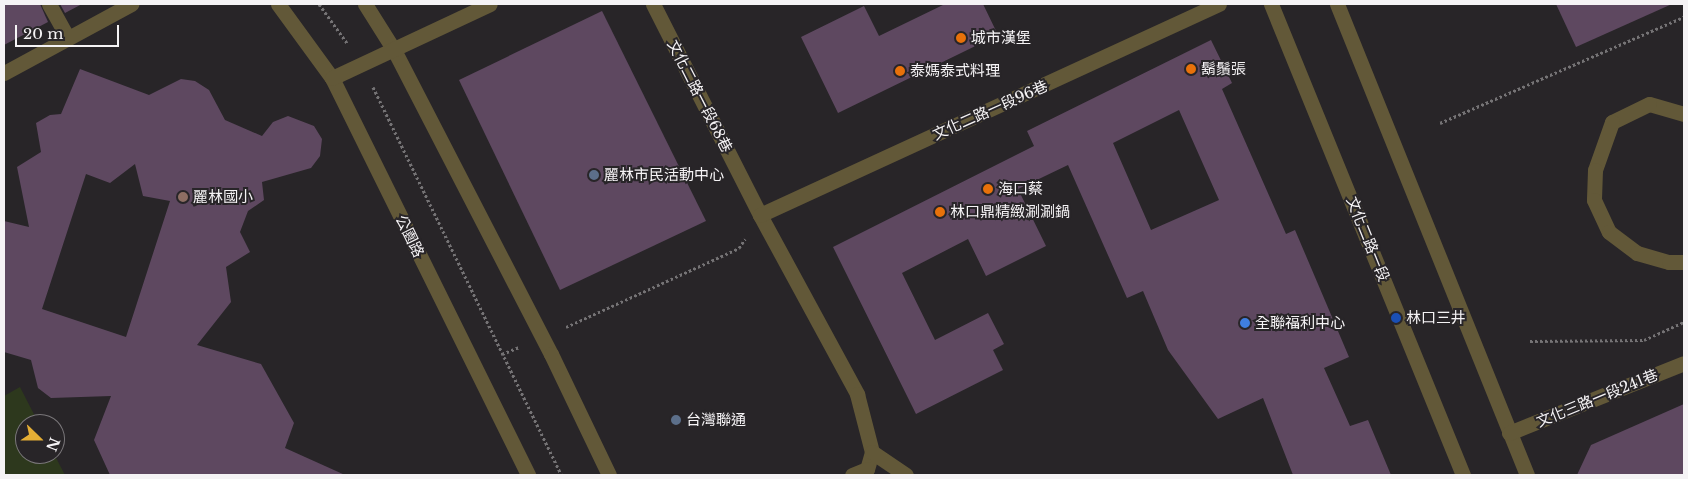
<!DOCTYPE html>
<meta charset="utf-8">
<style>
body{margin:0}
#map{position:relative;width:1688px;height:479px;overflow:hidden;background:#282528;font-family:"Libre Baskerville","Noto Sans TC",serif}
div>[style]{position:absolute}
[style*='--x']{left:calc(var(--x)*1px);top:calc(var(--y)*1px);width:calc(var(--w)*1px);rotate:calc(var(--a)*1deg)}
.green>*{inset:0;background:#2d381d}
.building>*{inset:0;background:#5e4860}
.path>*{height:3px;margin-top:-1.5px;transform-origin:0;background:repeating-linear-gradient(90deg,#757375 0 2.5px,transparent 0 5px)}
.minor>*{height:15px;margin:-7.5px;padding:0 7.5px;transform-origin:7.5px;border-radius:7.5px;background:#625838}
.dots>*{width:14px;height:14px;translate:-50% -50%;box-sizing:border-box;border:2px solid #282528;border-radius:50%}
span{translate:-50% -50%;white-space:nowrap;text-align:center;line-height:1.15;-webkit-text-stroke:4px #282528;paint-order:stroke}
.poi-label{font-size:15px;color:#f5f3f5}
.left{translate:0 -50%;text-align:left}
.street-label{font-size:15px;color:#f5f3f5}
.frame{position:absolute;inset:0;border:5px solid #f5f3f5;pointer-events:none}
.north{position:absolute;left:15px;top:414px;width:50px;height:50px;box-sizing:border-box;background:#282528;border:1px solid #7a777a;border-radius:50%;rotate:112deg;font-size:14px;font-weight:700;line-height:20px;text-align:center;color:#f5f3f5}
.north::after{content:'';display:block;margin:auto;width:18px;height:22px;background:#e4ae35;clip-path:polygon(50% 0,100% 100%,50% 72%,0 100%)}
.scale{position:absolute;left:15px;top:25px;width:104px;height:22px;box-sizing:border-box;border:2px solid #f5f3f5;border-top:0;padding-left:6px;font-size:15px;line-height:18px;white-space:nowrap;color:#f5f3f5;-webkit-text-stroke:4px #282528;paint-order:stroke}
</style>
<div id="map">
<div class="green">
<div style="clip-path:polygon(20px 387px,39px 424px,25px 424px,25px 454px,54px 454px,65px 475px,4px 475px,4px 396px)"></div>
</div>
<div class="building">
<div style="clip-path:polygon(4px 4px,40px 4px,48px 22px,4px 45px)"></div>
<div style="clip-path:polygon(60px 4px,82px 4px,65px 13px)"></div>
<div style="clip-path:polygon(945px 4px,983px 4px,998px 35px,838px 113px,801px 37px,864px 6px,879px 36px)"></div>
<div style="clip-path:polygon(1556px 4px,1672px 4px,1576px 47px)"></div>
<div style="clip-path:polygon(602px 11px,706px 221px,560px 290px,459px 80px)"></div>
<div style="clip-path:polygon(evenodd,1211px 40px,1232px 83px,1222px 89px,1286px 234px,1295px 230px,1349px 357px,1324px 368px,1350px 426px,1368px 420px,1391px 475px,1293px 475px,1263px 398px,1218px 419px,1168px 350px,1143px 291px,1127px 298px,1068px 165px,1018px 189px,1046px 246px,986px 276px,968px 239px,902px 273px,935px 340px,988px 313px,1004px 344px,993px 350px,1003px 370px,916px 414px,833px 247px,1034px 146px,1027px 131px,1211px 40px,1179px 110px,1219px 200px,1151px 230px,1113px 143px,1179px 110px)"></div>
<div style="clip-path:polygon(evenodd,80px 69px,149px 95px,181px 79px,195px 81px,209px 90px,225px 120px,262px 136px,273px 122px,288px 116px,314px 126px,322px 139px,320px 156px,311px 168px,262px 182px,264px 200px,248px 211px,240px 232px,250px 252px,226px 267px,231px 302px,197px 345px,261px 364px,294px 423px,285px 448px,345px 475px,110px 475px,94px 440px,111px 396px,51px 398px,38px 388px,31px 360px,4px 352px,4px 221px,29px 227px,17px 167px,41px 152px,36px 123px,50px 115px,61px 114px,80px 69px,135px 164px,143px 196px,170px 201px,126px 337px,42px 309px,86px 174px,110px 183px,135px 164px)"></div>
<div style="clip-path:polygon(1684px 404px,1684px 475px,1577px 475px,1591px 445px)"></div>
</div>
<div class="path">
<div style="--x:319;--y:4;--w:48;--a:54.3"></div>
<div style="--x:373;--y:87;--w:431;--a:64.1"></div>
<div style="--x:1440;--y:123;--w:266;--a:-23.5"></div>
<div style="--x:566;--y:327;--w:190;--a:-24.5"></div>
<div style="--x:739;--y:248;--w:11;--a:-56"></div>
<div style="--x:1530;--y:341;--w:114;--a:-0.5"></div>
<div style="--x:1644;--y:340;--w:44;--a:-24.2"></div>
<div style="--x:502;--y:354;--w:18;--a:-22"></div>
</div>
<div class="minor">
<div style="--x:49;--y:4;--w:39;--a:61"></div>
<div style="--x:278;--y:4;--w:92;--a:53.9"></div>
<div style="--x:332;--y:78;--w:443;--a:63.7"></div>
<div style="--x:365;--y:4;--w:54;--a:57.8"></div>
<div style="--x:394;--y:50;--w:342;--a:62.7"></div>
<div style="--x:551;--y:354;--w:134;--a:64.4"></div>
<div style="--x:653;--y:4;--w:237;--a:63.1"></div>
<div style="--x:760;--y:215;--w:204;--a:61.5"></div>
<div style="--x:857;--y:394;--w:60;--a:75.5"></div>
<div style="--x:872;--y:452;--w:18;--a:106"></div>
<div style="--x:867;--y:469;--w:16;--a:158"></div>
<div style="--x:1271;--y:4;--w:509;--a:67.82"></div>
<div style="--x:1337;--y:4;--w:508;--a:68.03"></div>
<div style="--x:4;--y:73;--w:145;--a:-28.5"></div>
<div style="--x:332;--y:78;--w:174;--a:-25.1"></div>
<div style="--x:1684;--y:114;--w:36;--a:-164"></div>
<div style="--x:1649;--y:104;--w:41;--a:154.1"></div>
<div style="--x:1612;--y:122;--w:51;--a:109.5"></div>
<div style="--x:1595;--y:170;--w:30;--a:92"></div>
<div style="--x:1594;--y:200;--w:35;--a:65"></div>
<div style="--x:1609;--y:232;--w:35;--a:37"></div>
<div style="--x:1637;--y:253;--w:33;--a:16"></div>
<div style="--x:1669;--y:262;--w:15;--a:0"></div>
<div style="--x:760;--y:215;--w:505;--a:-24.69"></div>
<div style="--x:1509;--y:433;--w:188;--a:-21.8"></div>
<div style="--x:872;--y:452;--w:41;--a:34.1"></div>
</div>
<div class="dots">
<div style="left:961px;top:38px;background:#e8710a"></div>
<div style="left:1191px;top:69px;background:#e8710a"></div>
<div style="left:900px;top:71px;background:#e8710a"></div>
<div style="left:594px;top:175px;background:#5c6f8a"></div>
<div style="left:988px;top:189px;background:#e8710a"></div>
<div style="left:183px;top:197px;background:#8d6e63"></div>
<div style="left:940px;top:212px;background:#e8710a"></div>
<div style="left:1396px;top:318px;background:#1a4fb4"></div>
<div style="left:1245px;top:323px;background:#3f7fe0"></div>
<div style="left:676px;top:420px;background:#5c6f8a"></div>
</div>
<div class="poi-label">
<span class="left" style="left:971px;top:38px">城市漢堡</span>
<span class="left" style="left:1201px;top:69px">鬍鬚張</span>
<span class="left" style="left:910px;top:71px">泰媽泰式料理</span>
<span class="left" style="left:604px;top:175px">麗林市民活動中心</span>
<span class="left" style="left:998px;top:189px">海口蔡</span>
<span class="left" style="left:193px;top:197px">麗林國小</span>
<span class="left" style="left:950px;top:212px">林口鼎精緻涮涮鍋</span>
<span class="left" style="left:1406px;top:318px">林口三井</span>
<span class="left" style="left:1255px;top:323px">全聯福利中心</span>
<span class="left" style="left:686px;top:420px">台灣聯通</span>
</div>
<div class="street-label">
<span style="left:700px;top:96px;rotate:63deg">文化二路一段68巷</span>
<span style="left:990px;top:110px;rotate:-24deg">文化二路一段96巷</span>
<span style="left:410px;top:236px;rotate:64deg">公園路</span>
<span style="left:1368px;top:239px;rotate:68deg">文化二路一段</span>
<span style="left:1597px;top:398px;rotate:-22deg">文化三路一段241巷</span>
</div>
<div class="frame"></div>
<div class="north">N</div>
<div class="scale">20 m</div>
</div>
